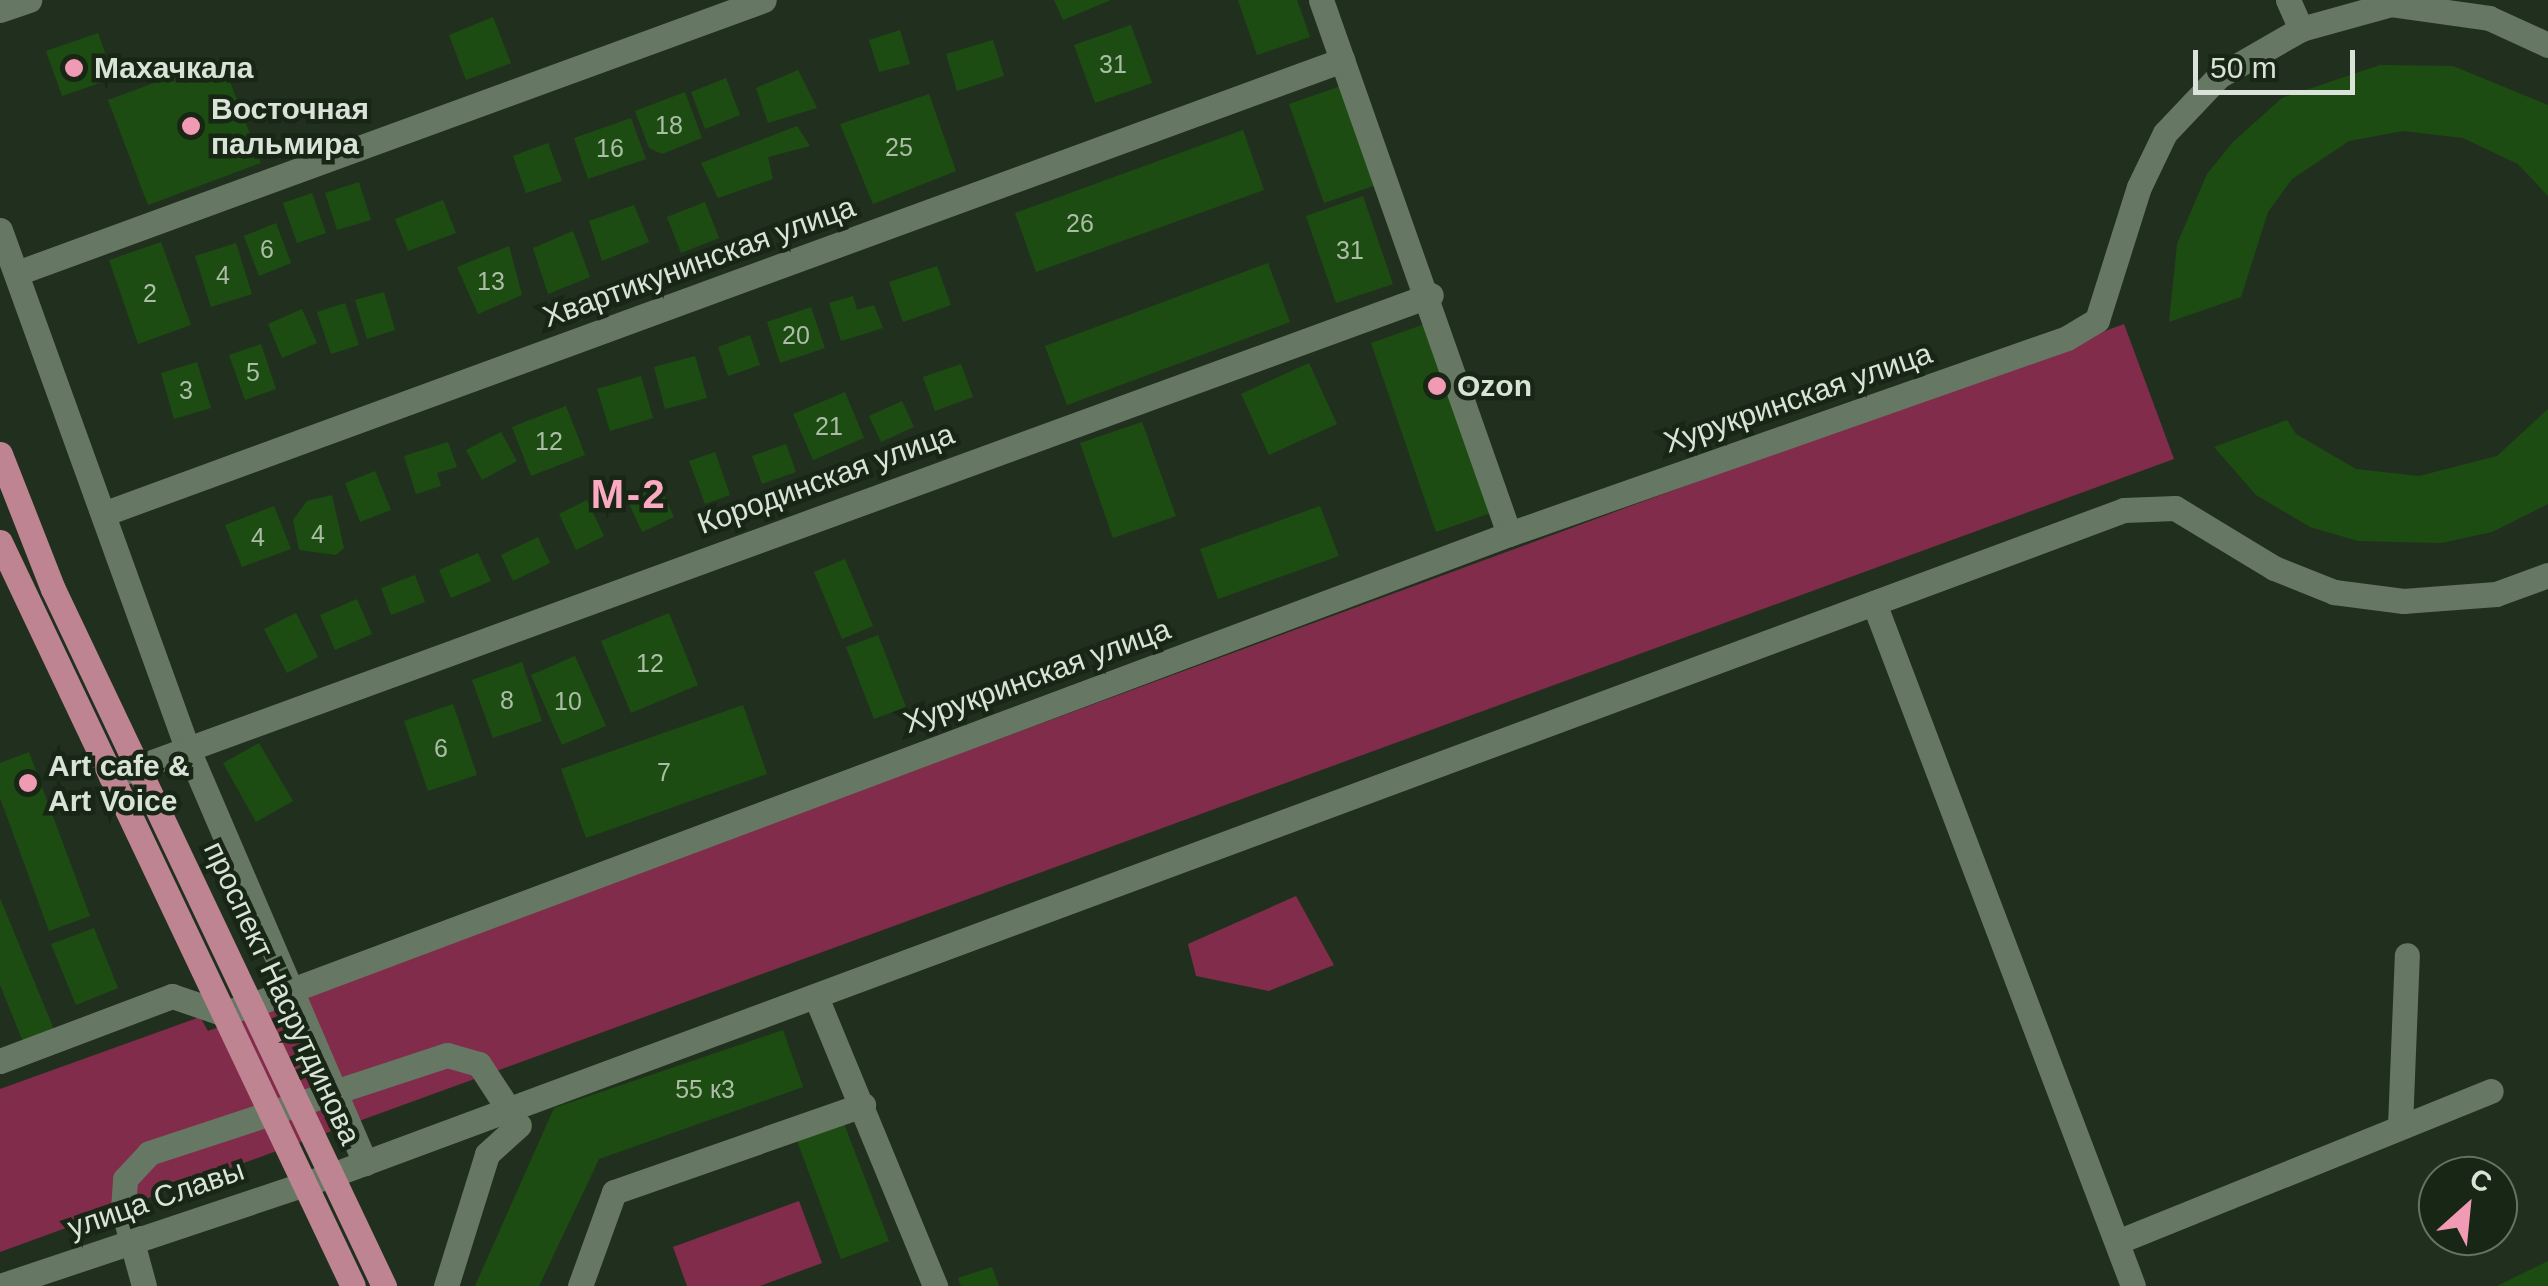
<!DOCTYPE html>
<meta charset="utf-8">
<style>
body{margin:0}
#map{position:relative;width:2548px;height:1286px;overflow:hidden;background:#21301e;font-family:Arial,sans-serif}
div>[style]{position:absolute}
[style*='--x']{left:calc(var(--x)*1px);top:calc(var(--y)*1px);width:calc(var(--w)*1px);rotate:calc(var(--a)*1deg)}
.green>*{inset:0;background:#822c4c}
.building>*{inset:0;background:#1d4c12}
.minor>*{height:25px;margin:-12.5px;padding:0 12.5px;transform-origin:12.5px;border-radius:12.5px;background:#667763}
.major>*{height:25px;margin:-12.5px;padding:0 12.5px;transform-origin:12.5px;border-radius:12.5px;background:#bf8491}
.dots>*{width:28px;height:28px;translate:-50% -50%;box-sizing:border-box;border:5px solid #182615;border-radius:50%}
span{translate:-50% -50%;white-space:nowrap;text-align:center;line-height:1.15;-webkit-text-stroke:9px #182615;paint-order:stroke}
.number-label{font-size:25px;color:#abbda6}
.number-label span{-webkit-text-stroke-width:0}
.poi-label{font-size:30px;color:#dae3d8;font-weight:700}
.left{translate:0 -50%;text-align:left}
.street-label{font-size:30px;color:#dae3d8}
.district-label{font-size:40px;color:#fbaac1;font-weight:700;letter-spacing:2.5px}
.north{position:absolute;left:2418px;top:1156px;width:100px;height:100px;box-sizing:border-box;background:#182615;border:2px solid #667263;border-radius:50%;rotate:27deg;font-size:28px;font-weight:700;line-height:40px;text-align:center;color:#dae3d8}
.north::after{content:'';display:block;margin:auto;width:35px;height:45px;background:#f19ab3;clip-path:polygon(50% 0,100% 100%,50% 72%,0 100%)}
.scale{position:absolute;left:2193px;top:50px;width:162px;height:45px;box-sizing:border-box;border:5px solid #dae3d8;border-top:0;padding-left:12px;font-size:30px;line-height:35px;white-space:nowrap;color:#dae3d8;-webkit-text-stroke:8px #182615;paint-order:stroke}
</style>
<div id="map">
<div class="green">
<div style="clip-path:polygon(2124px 324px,2174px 459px,0 1252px,0 1089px,200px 1017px,208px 1031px)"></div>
<div style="clip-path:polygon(1296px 896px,1334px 965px,1269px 991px,1196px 976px,1188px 944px)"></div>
<div style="clip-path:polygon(799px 1201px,822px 1263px,760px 1286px,687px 1286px,673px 1247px)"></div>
</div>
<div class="building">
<div style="clip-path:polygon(1054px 0,1111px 0,1063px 20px)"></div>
<div style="clip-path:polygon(1238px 0,1297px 0,1310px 37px,1257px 55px)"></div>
<div style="clip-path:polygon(493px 17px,511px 63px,466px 80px,449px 35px)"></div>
<div style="clip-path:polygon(1131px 25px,1152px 83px,1095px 103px,1074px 45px)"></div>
<div style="clip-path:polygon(900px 30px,910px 64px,879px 72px,869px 40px)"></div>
<div style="clip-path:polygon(98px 33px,114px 78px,62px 96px,46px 51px)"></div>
<div style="clip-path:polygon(993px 40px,1004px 76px,957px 91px,946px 54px)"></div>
<div style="clip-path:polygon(221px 58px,261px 163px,148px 205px,108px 100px)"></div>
<div style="clip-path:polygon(2380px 65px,2453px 66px,2548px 105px,2548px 196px,2518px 164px,2463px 138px,2403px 131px,2349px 141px,2292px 179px,2268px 212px,2241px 297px,2169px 322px,2177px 244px,2207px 174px,2233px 142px,2282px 98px)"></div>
<div style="clip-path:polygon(798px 70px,817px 108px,768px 123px,756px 88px)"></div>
<div style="clip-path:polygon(726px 78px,740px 115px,705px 129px,691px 92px)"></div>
<div style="clip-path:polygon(1341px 86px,1376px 185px,1324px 203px,1289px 104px)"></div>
<div style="clip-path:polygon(685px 92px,702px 138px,662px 154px,649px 148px,635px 111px)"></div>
<div style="clip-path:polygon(929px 94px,956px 171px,873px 204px,840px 124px)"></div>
<div style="clip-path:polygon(631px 118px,646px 159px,588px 179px,574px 138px)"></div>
<div style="clip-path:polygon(797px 126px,810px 146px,768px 157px,773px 179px,718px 198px,701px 163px)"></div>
<div style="clip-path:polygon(1243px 130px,1264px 190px,1036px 272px,1015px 213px)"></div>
<div style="clip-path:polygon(548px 143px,562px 181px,526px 193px,513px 156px)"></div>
<div style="clip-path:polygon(359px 182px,371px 220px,337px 230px,325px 193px)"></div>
<div style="clip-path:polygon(312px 193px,326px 233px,297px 243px,283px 203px)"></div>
<div style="clip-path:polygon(1363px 196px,1393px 284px,1336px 303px,1306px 216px)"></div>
<div style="clip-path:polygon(443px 200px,456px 233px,408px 251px,395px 219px)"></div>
<div style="clip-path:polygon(705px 202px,719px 238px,681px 253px,667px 217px)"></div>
<div style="clip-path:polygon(634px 205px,649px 242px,602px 261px,589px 221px)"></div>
<div style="clip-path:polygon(276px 223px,291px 263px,259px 276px,244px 236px)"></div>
<div style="clip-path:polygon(573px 231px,590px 277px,548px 294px,533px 248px)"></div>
<div style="clip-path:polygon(161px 242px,191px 325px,138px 344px,109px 260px)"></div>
<div style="clip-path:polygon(236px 243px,252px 294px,211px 307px,195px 256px)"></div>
<div style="clip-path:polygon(509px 246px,522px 295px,478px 314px,457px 267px)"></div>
<div style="clip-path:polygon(1268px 263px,1290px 322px,1067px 405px,1045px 346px)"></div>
<div style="clip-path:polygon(937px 266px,951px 305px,903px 322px,889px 282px)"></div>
<div style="clip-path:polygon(384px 292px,395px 330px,367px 339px,355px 300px)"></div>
<div style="clip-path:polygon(853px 296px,857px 310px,874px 305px,883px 328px,841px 341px,829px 303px)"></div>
<div style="clip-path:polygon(345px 303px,359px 345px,331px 354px,317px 312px)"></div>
<div style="clip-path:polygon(811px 307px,825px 348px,780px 363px,767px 322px)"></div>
<div style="clip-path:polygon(302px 309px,317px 343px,282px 358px,268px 324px)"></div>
<div style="clip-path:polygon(1425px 324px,1491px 513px,1436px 532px,1371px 343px)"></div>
<div style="clip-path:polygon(750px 335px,760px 365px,728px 376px,718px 347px)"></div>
<div style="clip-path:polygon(261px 344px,276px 389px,245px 400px,229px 355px)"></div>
<div style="clip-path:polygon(695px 356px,707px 398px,665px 409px,654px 367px)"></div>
<div style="clip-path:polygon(197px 362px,211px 408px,174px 419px,161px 373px)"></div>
<div style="clip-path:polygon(1309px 363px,1337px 424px,1269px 455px,1241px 394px)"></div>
<div style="clip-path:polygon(961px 364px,973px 397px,935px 411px,923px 377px)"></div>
<div style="clip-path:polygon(641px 376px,653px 418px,610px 431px,597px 389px)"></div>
<div style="clip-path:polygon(845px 392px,864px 438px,813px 460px,793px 414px)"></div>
<div style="clip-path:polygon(902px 401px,914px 427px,881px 442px,869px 416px)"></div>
<div style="clip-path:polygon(566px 406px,585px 455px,531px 476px,512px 427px)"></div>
<div style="clip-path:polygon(2548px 409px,2548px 504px,2492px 532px,2441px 543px,2358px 541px,2310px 527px,2256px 495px,2214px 447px,2287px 420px,2296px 434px,2356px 469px,2419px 476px,2497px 456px)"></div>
<div style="clip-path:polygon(1142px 422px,1176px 516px,1113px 538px,1080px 443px)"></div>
<div style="clip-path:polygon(501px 432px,517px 461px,482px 480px,466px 450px)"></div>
<div style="clip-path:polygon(448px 442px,457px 467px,437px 473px,441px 486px,416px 494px,404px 456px)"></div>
<div style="clip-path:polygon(786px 444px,796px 472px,762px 484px,752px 456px)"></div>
<div style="clip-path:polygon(715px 452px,730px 495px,705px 504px,689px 461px)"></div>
<div style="clip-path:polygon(375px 471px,391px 510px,360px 522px,345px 483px)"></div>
<div style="clip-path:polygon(658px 482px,674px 517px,642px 532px,626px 497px)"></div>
<div style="clip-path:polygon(332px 495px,344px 548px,336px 555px,299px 550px,293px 520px,307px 501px)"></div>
<div style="clip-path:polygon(587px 500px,604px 536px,576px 550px,559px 514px)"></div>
<div style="clip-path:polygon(274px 506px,291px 549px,242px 567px,225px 525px)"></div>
<div style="clip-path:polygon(1320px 506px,1339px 556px,1218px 599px,1200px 549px)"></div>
<div style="clip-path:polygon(538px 537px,550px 563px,513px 581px,501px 555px)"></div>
<div style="clip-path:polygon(478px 553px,491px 581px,451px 598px,439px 570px)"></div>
<div style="clip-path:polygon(845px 559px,873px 626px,842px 639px,814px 572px)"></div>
<div style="clip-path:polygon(415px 575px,425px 602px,391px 615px,381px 588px)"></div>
<div style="clip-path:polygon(357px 599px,372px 634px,335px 650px,320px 615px)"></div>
<div style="clip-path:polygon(296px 613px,318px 657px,287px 673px,264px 629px)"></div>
<div style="clip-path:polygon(669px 613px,698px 685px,631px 713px,601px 641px)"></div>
<div style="clip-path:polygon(878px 635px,906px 707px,874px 719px,846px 647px)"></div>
<div style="clip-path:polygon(575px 656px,606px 726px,562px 745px,531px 675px)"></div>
<div style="clip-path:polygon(522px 662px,542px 721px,493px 738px,472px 680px)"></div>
<div style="clip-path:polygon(453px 704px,477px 775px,428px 791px,404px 721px)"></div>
<div style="clip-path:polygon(743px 705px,767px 774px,586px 838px,561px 769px)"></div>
<div style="clip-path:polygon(259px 743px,293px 801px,256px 822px,223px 763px)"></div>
<div style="clip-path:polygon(29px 752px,90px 916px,49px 931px,0 798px,0 763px)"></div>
<div style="clip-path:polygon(0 898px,55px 1032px,24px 1044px,0 985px)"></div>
<div style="clip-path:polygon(94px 928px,118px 988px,76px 1005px,51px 944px)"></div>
<div style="clip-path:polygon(783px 1030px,803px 1087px,599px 1159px,539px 1286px,475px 1286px,554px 1108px)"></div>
<div style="clip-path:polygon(843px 1121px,889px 1241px,841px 1259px,796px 1138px)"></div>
<div style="clip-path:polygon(2548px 1261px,2548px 1286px,2497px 1286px)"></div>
<div style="clip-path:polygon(992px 1267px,999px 1286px,961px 1286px,958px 1278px)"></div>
</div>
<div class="minor">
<div style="--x:1321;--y:0;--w:566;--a:70.6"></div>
<div style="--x:2288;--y:0;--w:32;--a:66"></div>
<div style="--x:0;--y:10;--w:31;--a:-19"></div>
<div style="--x:0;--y:230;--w:548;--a:70.14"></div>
<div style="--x:186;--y:745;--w:455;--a:66.8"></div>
<div style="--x:17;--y:273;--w:795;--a:-20.08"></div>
<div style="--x:103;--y:514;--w:1320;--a:-20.12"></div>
<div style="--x:1874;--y:603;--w:730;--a:69.23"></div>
<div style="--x:111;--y:777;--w:1405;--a:-20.06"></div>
<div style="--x:816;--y:997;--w:313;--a:67.6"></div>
<div style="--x:0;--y:1061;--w:184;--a:-20.7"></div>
<div style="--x:172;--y:996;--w:53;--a:18.8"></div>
<div style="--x:222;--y:1013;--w:31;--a:-15"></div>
<div style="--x:252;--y:1005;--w:1342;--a:-20.54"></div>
<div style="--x:1509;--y:534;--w:591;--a:-19.35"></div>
<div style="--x:2067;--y:338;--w:35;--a:-31"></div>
<div style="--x:2097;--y:320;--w:139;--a:-72.5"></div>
<div style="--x:2139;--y:187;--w:60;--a:-64.3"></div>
<div style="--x:2165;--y:133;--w:79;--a:-46.5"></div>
<div style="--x:2219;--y:76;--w:95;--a:-29.8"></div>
<div style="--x:2301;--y:29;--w:93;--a:-15.5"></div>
<div style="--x:2391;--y:4;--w:99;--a:8.1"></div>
<div style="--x:2489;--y:18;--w:65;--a:24.6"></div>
<div style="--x:2400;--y:1126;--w:171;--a:-87.7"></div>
<div style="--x:2117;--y:1242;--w:403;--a:-22"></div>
<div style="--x:0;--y:1286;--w:350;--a:-18.5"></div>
<div style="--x:332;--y:1175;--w:1911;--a:-20.36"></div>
<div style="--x:2124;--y:510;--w:51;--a:-2.2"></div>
<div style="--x:2175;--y:508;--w:116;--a:31.2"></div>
<div style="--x:2274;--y:568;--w:65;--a:21.8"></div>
<div style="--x:2334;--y:592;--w:70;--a:7.4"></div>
<div style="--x:2403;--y:601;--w:93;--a:-4.3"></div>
<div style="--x:2496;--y:594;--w:55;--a:-20.1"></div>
<div style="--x:144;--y:1286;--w:80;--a:-105.3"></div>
<div style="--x:123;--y:1209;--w:30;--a:-86"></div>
<div style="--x:125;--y:1179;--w:35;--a:-47"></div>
<div style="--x:149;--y:1153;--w:314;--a:-18.2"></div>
<div style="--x:447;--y:1055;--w:33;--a:16"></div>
<div style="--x:479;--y:1064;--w:55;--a:56.9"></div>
<div style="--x:446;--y:1286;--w:138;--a:-72.7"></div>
<div style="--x:487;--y:1154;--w:43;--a:-42.2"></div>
<div style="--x:580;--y:1286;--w:100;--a:-70.1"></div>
<div style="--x:614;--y:1192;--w:264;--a:-19.3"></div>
</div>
<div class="major">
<div style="--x:0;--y:454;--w:145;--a:68.6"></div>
<div style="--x:53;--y:589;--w:772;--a:64.6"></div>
<div style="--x:0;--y:542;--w:823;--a:64.62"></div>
</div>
<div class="dots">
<div style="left:74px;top:68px;background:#f19ab3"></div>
<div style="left:191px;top:126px;background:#f19ab3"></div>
<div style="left:1437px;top:386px;background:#f19ab3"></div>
<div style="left:28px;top:783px;background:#f19ab3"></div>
</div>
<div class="number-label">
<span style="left:1113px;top:64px">31</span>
<span style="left:669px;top:125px">18</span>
<span style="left:899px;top:147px">25</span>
<span style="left:610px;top:148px">16</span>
<span style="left:1080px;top:223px">26</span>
<span style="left:267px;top:249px">6</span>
<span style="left:1350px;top:250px">31</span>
<span style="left:223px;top:275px">4</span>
<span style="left:491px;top:281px">13</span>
<span style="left:150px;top:293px">2</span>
<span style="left:796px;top:335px">20</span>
<span style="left:253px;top:372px">5</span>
<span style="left:186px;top:390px">3</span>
<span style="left:829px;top:426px">21</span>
<span style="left:549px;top:441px">12</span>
<span style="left:318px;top:534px">4</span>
<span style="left:258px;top:537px">4</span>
<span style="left:650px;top:663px">12</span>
<span style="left:507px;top:700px">8</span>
<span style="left:568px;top:701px">10</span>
<span style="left:441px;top:748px">6</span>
<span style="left:664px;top:772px">7</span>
<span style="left:705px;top:1089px">55 к3</span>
</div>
<div class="poi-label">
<span class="left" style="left:94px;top:68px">Махачкала</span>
<span class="left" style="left:211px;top:126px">Восточная<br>пальмира</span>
<span class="left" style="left:1457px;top:386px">Ozon</span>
<span class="left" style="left:48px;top:783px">Art cafe &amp;<br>Art Voice</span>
</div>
<div class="street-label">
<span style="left:699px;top:262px;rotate:-20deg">Хвартикунинская улица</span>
<span style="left:1798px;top:398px;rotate:-19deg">Хурукринская улица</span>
<span style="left:826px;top:479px;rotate:-20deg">Кородинская улица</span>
<span style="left:1037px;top:676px;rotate:-20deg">Хурукринская улица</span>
<span style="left:282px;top:993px;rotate:65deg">проспект Насрутдинова</span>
<span style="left:156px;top:1199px;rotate:-19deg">улица Славы</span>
</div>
<div class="district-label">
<span style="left:629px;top:494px">М-2</span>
</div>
<div class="north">С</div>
<div class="scale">50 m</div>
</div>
